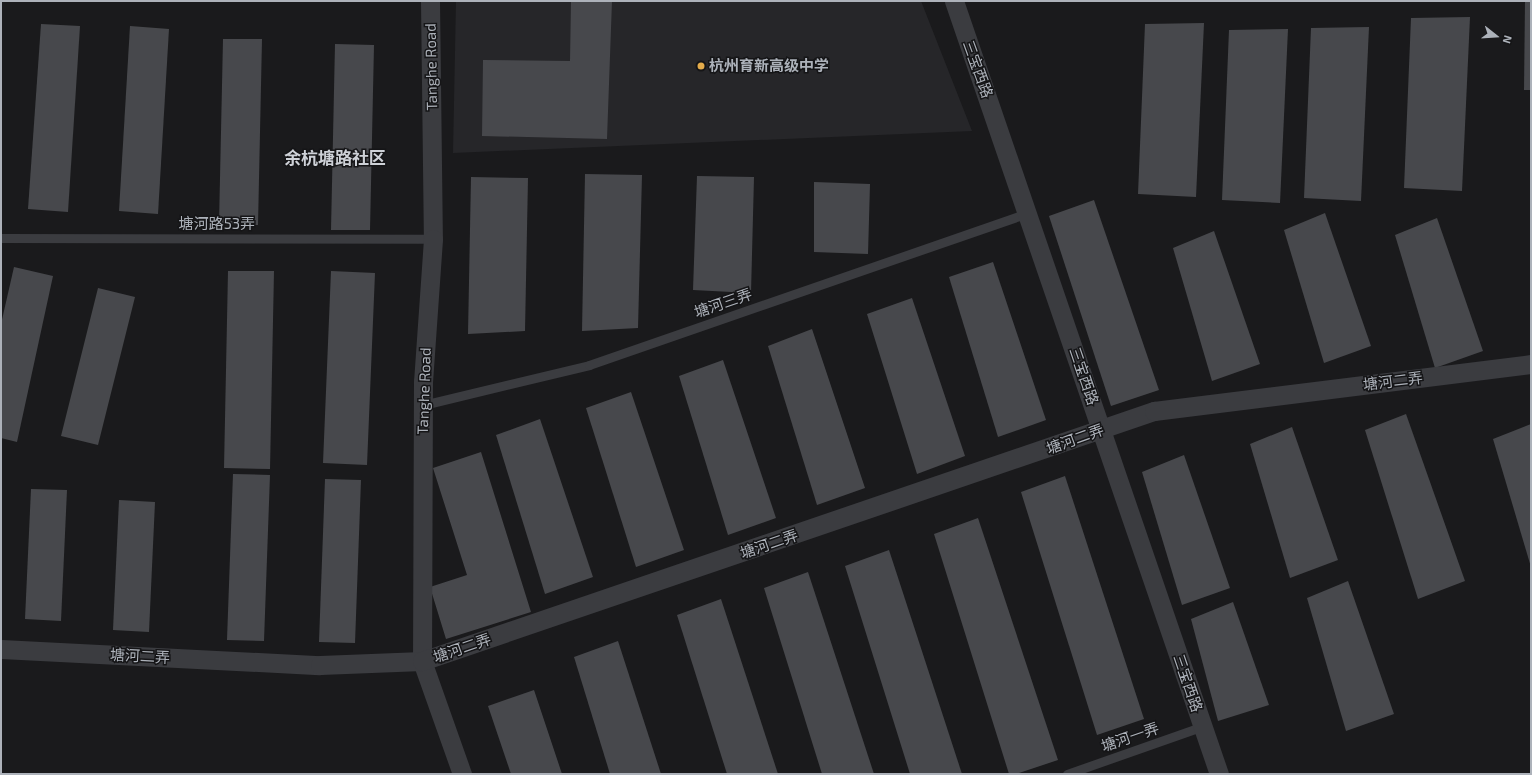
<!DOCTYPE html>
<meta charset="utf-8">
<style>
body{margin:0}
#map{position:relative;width:1532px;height:775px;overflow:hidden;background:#1a1a1c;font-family:"Exo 2","Noto Sans SC",sans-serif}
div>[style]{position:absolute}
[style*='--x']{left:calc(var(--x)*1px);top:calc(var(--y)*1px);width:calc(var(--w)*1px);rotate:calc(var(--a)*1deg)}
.built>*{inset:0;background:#262629}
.building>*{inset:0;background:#47484c}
.service>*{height:9px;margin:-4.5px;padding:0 4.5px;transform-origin:4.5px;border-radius:4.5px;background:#3b3c40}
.minor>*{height:19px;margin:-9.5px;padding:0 9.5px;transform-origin:9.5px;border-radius:9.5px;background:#3b3c40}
.dots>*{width:11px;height:11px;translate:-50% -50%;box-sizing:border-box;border:2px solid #151517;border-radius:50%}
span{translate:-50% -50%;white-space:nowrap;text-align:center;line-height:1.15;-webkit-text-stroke:3px #151517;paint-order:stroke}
.poi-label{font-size:15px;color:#adb2ba;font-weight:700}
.left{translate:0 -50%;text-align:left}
.street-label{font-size:15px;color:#adb2ba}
.quarter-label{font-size:17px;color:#ced1d7;font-weight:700}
.frame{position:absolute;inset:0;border:2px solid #adb2ba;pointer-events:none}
.north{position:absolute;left:1476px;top:16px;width:40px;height:40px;-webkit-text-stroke:3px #151517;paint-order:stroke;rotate:107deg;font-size:11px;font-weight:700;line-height:16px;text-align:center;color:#adb2ba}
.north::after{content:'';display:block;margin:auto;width:14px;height:18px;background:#adb2ba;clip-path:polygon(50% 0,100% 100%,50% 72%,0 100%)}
</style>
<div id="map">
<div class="built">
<div style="clip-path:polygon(456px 1px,921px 1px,972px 131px,453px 153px)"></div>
</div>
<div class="building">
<div style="clip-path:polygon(571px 1px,612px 1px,607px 139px,482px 136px,483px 60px,570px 61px)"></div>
<div style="clip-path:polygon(1525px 1px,1531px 1px,1531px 90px,1524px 90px)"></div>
<div style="clip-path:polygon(1470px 17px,1462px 191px,1404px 188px,1411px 18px)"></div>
<div style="clip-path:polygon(1204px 23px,1196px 197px,1138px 194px,1145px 24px)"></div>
<div style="clip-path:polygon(41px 24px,80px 26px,68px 212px,28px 209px)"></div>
<div style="clip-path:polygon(130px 26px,169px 29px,158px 214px,119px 211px)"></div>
<div style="clip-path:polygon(1369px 27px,1361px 201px,1304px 198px,1311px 28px)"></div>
<div style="clip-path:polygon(1288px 29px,1280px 203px,1222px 200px,1229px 30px)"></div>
<div style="clip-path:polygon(223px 39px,262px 39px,258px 225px,219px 224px)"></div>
<div style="clip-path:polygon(335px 44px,374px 45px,370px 230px,331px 230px)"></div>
<div style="clip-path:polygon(585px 174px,642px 175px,638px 328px,582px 331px)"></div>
<div style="clip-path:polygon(697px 176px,754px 177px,751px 293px,693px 290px)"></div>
<div style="clip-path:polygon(471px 177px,528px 178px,525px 331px,468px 334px)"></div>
<div style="clip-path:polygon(814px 182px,870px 184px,868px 254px,814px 252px)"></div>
<div style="clip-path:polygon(1094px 200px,1159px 390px,1111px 406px,1049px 216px)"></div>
<div style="clip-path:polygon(1325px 213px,1371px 346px,1324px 363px,1284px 230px)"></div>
<div style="clip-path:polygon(1437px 218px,1483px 351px,1435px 368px,1395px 235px)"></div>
<div style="clip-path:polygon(1214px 231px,1260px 364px,1212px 381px,1173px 248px)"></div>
<div style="clip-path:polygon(993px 262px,1046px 420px,998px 437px,949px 277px)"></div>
<div style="clip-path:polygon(14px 267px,53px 276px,17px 442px,1px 438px,1px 324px)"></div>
<div style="clip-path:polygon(228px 271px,274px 271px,270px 469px,224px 468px)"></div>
<div style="clip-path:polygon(331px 271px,375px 273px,367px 465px,323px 463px)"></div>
<div style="clip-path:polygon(98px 288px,135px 297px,98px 445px,61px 436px)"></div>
<div style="clip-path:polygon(912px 298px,965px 456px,917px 474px,867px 314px)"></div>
<div style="clip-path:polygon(812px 329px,865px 488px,817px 505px,768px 346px)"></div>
<div style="clip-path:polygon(723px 360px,776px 518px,728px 535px,679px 376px)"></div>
<div style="clip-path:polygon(631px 392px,684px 550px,636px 567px,586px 408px)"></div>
<div style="clip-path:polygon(1406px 414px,1465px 581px,1418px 599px,1365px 430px)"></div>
<div style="clip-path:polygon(540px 419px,593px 577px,545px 594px,496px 435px)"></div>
<div style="clip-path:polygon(1531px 424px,1531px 567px,1493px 439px)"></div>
<div style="clip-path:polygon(1292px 427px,1338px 560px,1290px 578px,1250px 444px)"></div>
<div style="clip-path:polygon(481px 452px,531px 612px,446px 639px,430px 587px,467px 575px,433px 468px)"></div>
<div style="clip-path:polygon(1184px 455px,1230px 588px,1182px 605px,1142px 472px)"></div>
<div style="clip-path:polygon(233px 474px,270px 475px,264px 641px,227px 640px)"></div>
<div style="clip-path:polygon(1065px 476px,1144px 719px,1097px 735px,1021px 492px)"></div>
<div style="clip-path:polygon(325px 479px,361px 480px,355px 643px,319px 642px)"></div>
<div style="clip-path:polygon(31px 489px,67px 490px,61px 621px,25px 619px)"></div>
<div style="clip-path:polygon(119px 500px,155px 502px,149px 632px,113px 630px)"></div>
<div style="clip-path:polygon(978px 518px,1058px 760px,1016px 774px,1009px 774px,934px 534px)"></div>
<div style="clip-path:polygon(889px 550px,962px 774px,910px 774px,845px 566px)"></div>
<div style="clip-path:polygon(808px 572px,874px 774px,822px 774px,764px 588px)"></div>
<div style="clip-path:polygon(1348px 581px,1394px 714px,1346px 731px,1307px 598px)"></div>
<div style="clip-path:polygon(721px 599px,778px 774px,727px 774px,677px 615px)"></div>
<div style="clip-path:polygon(1233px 602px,1269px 705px,1218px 721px,1191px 619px)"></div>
<div style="clip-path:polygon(618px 641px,661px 774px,610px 774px,574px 657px)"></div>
<div style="clip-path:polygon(534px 690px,562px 774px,511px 774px,488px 706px)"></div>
</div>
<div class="service">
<div style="--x:1;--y:238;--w:432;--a:0.1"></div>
<div style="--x:423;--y:405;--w:171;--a:-13.5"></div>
<div style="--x:589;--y:365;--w:466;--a:-19.1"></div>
<div style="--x:1067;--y:774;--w:144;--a:-19.4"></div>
</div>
<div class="minor">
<div style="--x:430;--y:1;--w:238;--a:89.3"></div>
<div style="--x:433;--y:239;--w:143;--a:94"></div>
<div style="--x:423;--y:382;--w:279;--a:90.2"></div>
<div style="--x:422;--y:661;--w:120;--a:70.5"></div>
<div style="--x:954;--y:1;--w:817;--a:71.08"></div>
<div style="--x:1;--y:649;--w:319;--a:2.9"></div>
<div style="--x:320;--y:665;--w:102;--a:-2.2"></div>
<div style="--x:422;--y:661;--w:774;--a:-18.86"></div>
<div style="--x:1154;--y:411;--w:380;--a:-7.1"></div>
</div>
<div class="dots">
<div style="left:701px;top:66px;background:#e3ab4b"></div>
</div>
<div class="poi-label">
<span class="left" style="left:709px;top:66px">杭州育新高级中学</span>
</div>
<div class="street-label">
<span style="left:431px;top:67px;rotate:-91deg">Tanghe Road</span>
<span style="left:978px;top:69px;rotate:70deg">三宝西路</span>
<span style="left:217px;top:224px">塘河路53弄</span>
<span style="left:723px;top:303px;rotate:-19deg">塘河三弄</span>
<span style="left:1084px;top:376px;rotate:71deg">三宝西路</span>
<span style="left:1393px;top:381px;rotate:-7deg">塘河二弄</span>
<span style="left:424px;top:391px;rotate:-88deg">Tanghe Road</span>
<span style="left:1075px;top:439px;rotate:-20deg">塘河二弄</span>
<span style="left:769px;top:544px;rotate:-19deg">塘河二弄</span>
<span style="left:462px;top:648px;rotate:-19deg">塘河二弄</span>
<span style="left:140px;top:656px;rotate:3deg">塘河二弄</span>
<span style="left:1188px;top:683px;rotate:71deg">三宝西路</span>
<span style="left:1130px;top:737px;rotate:-19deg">塘河一弄</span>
</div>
<div class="quarter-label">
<span style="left:335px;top:158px">余杭塘路社区</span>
</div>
<div class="frame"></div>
<div class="north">N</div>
</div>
